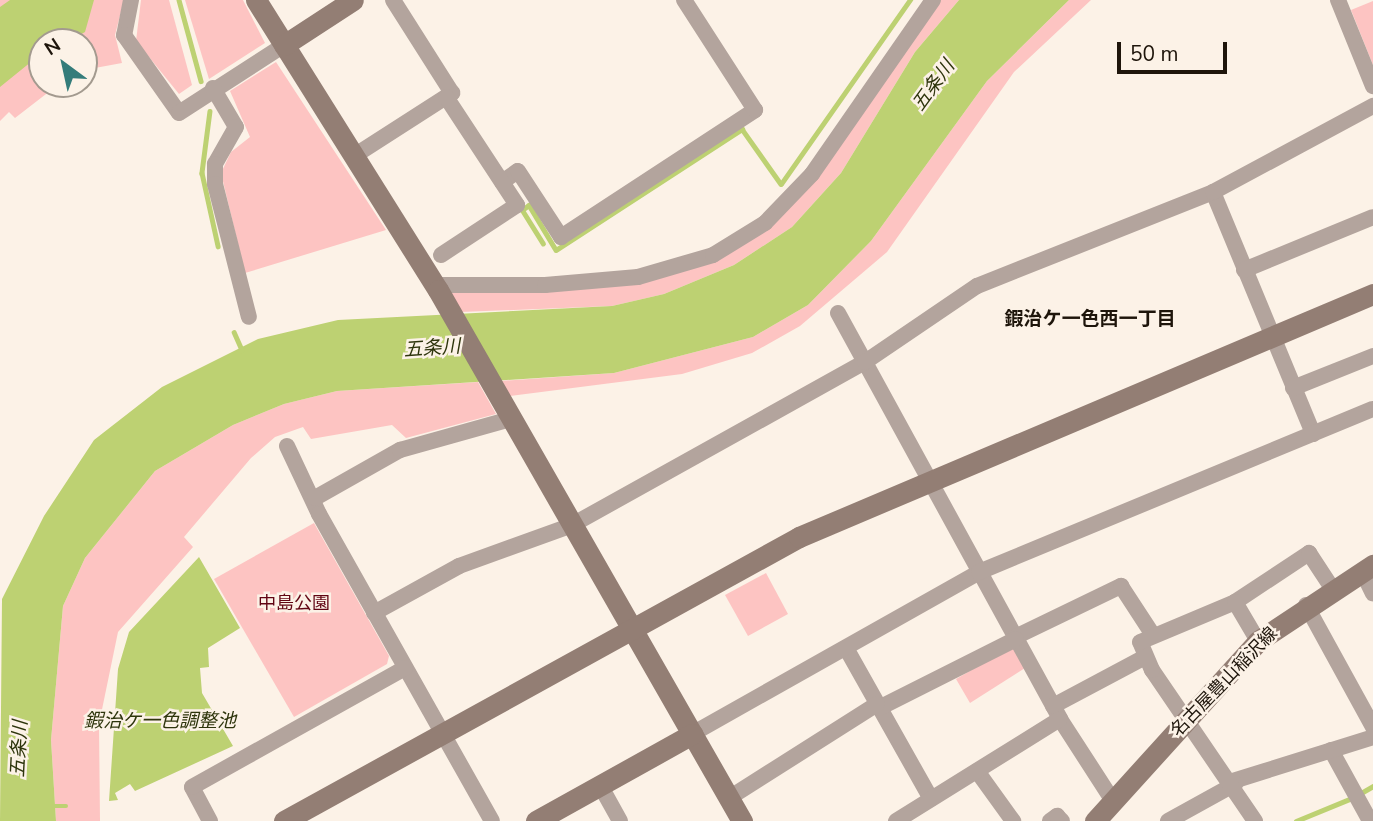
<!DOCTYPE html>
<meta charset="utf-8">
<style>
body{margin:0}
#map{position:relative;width:1373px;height:821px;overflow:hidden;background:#fcf2e7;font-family:"Nunito Sans","Noto Sans JP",sans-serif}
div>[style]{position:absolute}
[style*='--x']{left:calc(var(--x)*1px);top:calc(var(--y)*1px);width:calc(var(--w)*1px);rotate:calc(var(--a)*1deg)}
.green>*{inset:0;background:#fdc4c2}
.water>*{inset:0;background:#bdd172}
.stream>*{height:4.5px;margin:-2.25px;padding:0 2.25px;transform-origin:2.25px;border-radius:2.25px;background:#bdd172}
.street>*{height:16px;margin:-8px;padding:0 8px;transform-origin:8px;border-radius:8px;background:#b3a49d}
.secondary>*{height:21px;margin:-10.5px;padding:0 10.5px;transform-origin:10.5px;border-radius:10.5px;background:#937e74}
span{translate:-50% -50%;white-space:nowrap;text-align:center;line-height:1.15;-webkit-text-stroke:5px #fcf2e7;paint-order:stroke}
.park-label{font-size:18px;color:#610513}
.street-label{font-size:18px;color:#1e150b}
.water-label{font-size:19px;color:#2e350c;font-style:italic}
.neighbourhood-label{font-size:19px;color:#1e150b;font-weight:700}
.north{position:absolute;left:28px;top:28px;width:70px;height:70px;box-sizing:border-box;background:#fcf2e7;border:2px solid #a39a8f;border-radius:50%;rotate:327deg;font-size:19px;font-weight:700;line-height:28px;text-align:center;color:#1e150b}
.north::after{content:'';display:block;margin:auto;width:24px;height:32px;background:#347c7a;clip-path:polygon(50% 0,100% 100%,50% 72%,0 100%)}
.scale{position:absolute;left:1117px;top:42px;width:110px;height:32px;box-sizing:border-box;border:4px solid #1e150b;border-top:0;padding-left:9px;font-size:21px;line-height:24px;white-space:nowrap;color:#1e150b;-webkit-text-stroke:5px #fcf2e7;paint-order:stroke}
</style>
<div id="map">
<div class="green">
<div style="clip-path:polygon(0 0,124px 0,115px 35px,122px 63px,84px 70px,84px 42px,42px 42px,42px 84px,59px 84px,15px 118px,9px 112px,0 121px)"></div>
<div style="clip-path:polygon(141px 0,169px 0,192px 85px,179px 94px,136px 41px)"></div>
<div style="clip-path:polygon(185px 0,243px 0,265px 43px,209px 79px)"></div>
<div style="clip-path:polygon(939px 0,959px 0,915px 52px,841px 173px,792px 227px,734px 265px,664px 294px,612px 306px,461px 312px,449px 290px,635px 281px,768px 225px)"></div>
<div style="clip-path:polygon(1069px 0,1091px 0,1014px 72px,887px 252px,800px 326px,752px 353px,682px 374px,510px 396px,500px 381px,614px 373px,753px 337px,808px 305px,871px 241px,987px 81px)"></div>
<div style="clip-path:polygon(1373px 1px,1373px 65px,1351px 10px)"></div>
<div style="clip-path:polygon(276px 62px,386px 230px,245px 273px,221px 173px,231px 152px,250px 137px,230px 91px)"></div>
<div style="clip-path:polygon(478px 382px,496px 414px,406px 438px,392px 425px,311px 439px,303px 427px,275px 437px,251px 458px,184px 537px,193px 547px,118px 632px,99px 724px,100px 821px,56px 821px,51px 740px,63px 606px,85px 558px,155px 471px,233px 425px,284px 404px,337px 391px)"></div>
<div style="clip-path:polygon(314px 523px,389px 656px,387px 664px,294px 717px,214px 579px)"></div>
<div style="clip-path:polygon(766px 573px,788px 614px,748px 636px,725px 595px)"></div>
<div style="clip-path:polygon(1013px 646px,1025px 668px,970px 703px,956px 679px)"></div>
</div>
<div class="water">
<div style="clip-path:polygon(10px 0,94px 0,85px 32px,67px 42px,42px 42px,42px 53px,0 87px,0 7px)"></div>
<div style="clip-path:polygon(959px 0,1069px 0,987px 81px,871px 241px,808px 305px,753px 337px,614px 373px,337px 391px,284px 404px,233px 425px,155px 471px,85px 558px,63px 606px,51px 740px,56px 821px,0 821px,2px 599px,44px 516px,94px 440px,162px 387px,258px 339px,338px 320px,612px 306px,664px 294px,734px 265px,792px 227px,841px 173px,915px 52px)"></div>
<div style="clip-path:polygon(199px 557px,240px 628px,208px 648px,209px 667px,200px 668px,202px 693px,233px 746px,135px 791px,130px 784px,115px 793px,118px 800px,109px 801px,118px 669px,129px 632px)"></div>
</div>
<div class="stream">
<div style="--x:179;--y:0;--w:84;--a:74.8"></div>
<div style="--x:210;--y:111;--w:63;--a:97.4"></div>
<div style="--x:202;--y:173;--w:75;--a:77.6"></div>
<div style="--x:543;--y:244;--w:40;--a:-122"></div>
<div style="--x:522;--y:210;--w:9;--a:-36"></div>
<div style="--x:529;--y:205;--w:52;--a:59"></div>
<div style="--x:556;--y:250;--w:222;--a:-33"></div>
<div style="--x:742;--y:129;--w:67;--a:54.7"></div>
<div style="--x:781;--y:184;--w:225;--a:-55"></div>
<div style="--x:234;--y:332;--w:20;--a:66"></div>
<div style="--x:1361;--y:793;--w:14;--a:-30"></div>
<div style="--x:53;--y:806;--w:13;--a:0"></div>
<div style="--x:1296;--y:821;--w:61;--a:-22.3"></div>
</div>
<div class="street">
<div style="--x:131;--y:0;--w:36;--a:101"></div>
<div style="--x:124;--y:35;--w:95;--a:54.8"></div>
<div style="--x:179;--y:113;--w:125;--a:-32.9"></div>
<div style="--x:1338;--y:0;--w:93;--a:67.9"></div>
<div style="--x:213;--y:88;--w:45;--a:59.5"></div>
<div style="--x:236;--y:127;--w:43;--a:119.6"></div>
<div style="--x:215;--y:164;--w:20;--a:90"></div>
<div style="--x:215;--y:184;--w:137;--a:75.7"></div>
<div style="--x:354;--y:156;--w:117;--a:-32.7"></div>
<div style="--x:452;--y:93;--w:110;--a:-122.4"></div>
<div style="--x:502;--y:182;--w:19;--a:-35"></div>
<div style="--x:518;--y:171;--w:79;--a:56.9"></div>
<div style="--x:561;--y:237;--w:232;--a:-33.2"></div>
<div style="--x:755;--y:110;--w:131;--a:-122.8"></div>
<div style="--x:1213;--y:192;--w:262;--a:67.5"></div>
<div style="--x:441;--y:255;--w:91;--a:-33.3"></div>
<div style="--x:517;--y:205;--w:129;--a:-123.3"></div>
<div style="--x:1244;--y:270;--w:139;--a:-22.3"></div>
<div style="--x:434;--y:285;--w:111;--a:0"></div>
<div style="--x:545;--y:285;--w:93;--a:-4.9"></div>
<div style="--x:638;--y:277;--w:78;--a:-16.3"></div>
<div style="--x:713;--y:255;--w:61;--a:-31.6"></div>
<div style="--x:765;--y:223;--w:68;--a:-46.2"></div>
<div style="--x:812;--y:174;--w:212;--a:-55.2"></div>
<div style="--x:838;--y:313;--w:463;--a:61.3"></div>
<div style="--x:1060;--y:719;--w:98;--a:57.1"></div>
<div style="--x:1293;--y:388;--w:86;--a:-21.8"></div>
<div style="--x:287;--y:446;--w:75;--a:64.8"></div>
<div style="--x:319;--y:514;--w:352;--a:60.6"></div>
<div style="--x:315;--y:498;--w:98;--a:-29.5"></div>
<div style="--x:400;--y:450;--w:115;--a:-15.6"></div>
<div style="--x:1362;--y:571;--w:25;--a:64"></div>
<div style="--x:1235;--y:602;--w:89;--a:-33.5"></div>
<div style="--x:1309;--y:553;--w:42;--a:56.7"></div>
<div style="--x:1306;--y:605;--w:139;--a:61.2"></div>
<div style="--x:374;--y:613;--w:97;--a:-28.9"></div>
<div style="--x:459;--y:566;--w:120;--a:-19.9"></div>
<div style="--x:572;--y:525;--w:335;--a:-29.1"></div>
<div style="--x:865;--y:362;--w:135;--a:-34.2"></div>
<div style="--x:977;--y:286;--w:254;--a:-21.7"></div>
<div style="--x:1213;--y:192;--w:182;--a:-28.3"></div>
<div style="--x:1015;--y:637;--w:118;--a:-25.7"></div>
<div style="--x:1121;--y:586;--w:59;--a:56.9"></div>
<div style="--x:846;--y:648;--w:173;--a:60.6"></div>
<div style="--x:1053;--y:706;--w:104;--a:-28"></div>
<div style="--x:879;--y:708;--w:153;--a:-26.7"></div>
<div style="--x:692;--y:734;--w:330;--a:-29.4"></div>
<div style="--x:979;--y:572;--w:426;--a:-22.5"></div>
<div style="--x:1331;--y:750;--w:81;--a:61.2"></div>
<div style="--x:977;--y:771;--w:62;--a:54.2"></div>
<div style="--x:1233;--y:781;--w:147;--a:-17.4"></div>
<div style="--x:600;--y:785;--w:41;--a:60.9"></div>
<div style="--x:729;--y:798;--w:175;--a:-32.4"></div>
<div style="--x:210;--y:821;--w:38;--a:-118"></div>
<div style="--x:192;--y:787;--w:244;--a:-29.2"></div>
<div style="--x:896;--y:821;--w:193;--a:-31.9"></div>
<div style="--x:1050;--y:821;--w:9;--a:-36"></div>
<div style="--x:1057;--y:816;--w:7;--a:45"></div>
<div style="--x:1168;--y:821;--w:77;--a:-28.9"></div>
<div style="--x:1255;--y:821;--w:183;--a:-124.3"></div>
<div style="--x:1152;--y:670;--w:30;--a:-113"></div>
<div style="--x:1140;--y:642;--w:103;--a:-22.8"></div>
<div style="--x:1235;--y:602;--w:45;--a:59.5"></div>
</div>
<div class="secondary">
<div style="--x:256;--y:0;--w:342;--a:57.9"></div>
<div style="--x:438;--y:290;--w:612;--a:60.21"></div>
<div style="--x:284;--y:45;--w:82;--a:-33.1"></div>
<div style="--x:284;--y:821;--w:588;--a:-28.87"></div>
<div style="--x:799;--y:537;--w:623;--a:-22.95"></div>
<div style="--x:536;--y:821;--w:179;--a:-29.1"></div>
<div style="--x:1095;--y:821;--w:243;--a:-47.8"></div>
<div style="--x:1258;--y:641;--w:138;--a:-33.5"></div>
</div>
<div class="park-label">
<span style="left:294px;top:603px">中島公園</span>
</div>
<div class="street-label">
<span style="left:1224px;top:682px;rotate:-46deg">名古屋豊山稲沢線</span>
</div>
<div class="water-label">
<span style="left:934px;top:86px;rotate:-54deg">五条川</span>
<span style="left:432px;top:349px;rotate:-4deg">五条川</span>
<span style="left:160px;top:722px">鍜治ケ一色調整池</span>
<span style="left:20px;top:749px;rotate:-87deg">五条川</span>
</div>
<div class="neighbourhood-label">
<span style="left:1090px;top:320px">鍜治ケ一色西一丁目</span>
</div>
<div class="north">N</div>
<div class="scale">50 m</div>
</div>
